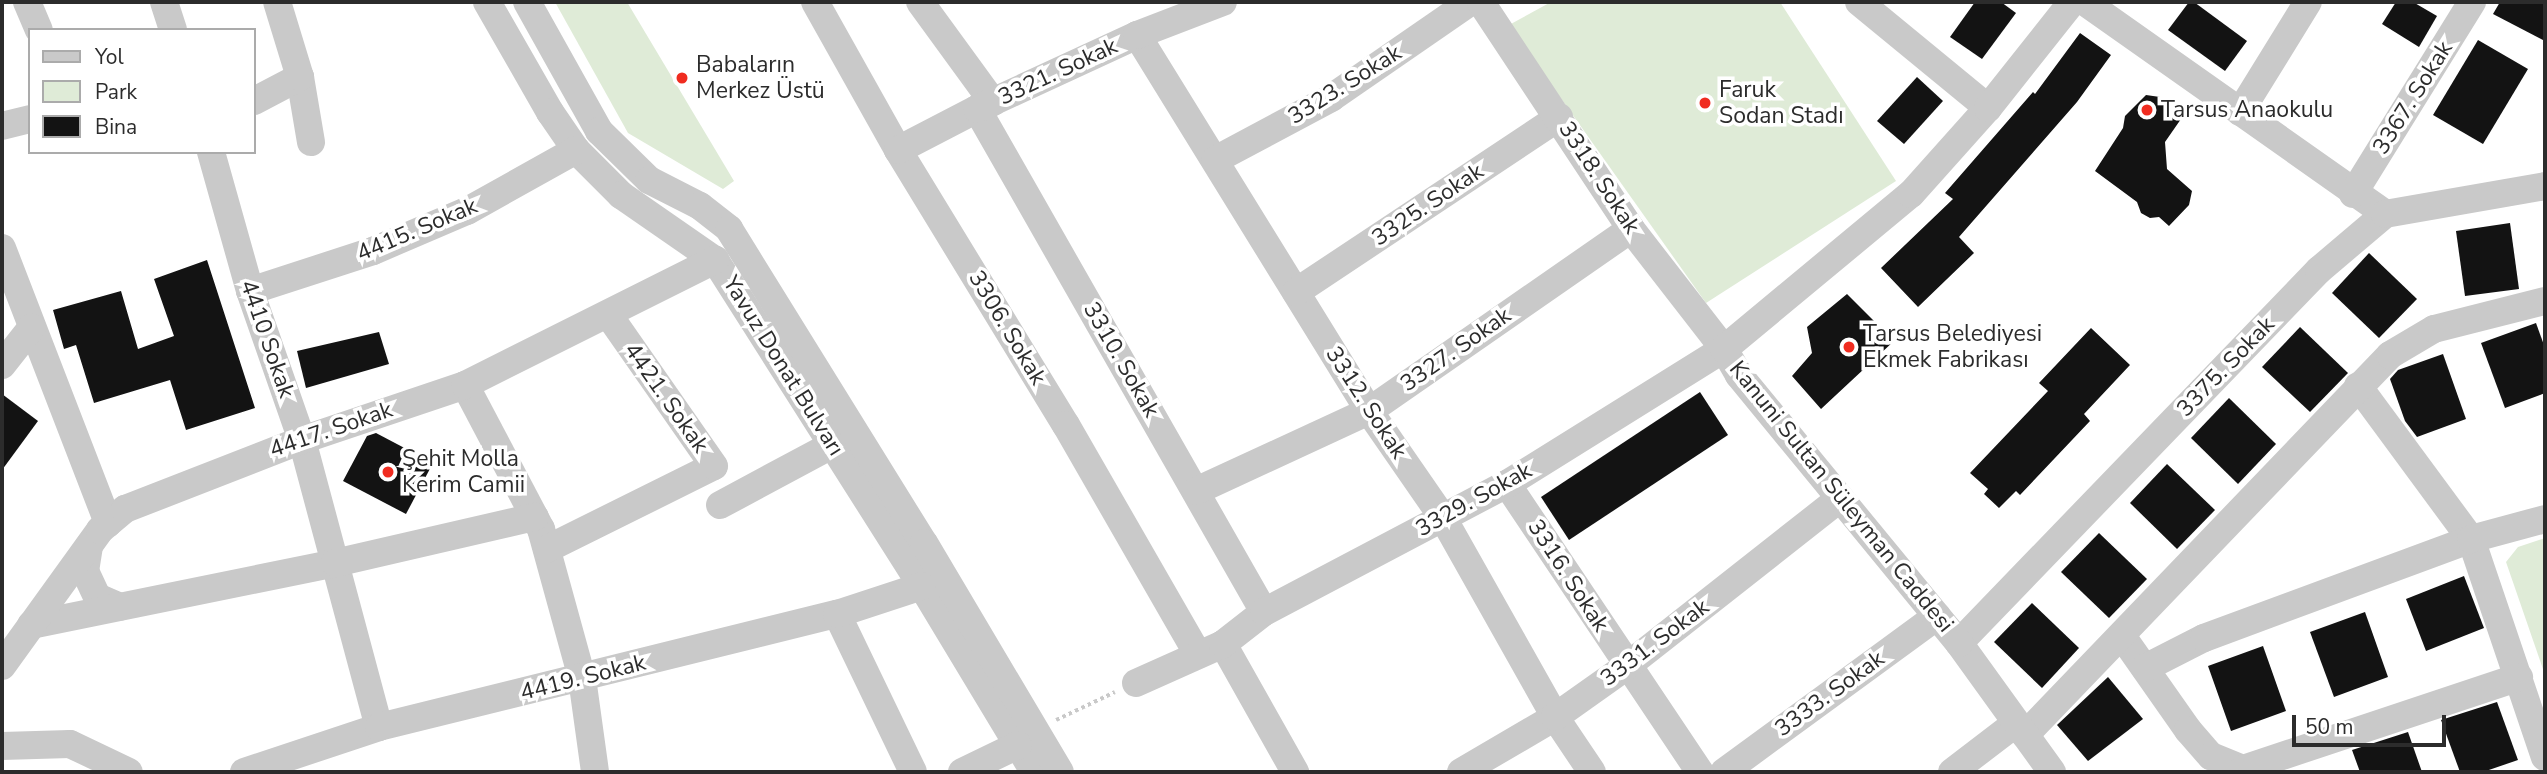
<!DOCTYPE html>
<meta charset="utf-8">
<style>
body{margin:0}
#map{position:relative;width:2547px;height:774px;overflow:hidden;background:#fff;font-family:"Nunito Sans",sans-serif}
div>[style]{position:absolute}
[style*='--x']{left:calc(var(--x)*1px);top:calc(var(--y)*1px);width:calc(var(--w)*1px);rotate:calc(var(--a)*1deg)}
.green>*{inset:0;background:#dfebd7}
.building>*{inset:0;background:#131313}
.path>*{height:3.5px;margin-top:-1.75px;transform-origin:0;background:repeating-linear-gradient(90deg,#c9c9c9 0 3.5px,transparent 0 7px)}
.minor>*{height:28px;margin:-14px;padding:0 14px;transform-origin:14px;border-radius:14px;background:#c9c9c9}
.dots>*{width:19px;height:19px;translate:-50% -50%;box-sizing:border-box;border:4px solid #fff;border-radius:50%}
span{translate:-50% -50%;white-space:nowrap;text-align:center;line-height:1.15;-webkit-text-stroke:7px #fff;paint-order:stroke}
.poi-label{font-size:23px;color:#2c2c2c}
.left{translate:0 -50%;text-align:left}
.street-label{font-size:23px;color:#2c2c2c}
.frame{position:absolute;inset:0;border:4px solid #2c2c2c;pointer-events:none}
.legend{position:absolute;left:28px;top:28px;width:228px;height:126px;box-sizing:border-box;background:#fff;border:2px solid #ababab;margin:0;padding:9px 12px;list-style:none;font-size:21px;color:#2c2c2c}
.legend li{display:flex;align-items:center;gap:14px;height:35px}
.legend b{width:35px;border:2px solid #ababab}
.scale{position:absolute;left:2292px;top:715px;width:154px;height:32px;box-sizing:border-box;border:4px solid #2c2c2c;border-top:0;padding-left:9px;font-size:21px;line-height:24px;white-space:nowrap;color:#2c2c2c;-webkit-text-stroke:5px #fff;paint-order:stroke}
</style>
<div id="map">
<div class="green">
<div style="clip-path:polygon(555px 2px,627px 2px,734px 181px,723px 189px,628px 133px)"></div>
<div style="clip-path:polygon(1551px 2px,1780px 2px,1896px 181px,1706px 303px,1509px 25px)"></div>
<div style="clip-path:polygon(2545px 538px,2545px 675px,2506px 562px,2518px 547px)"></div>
</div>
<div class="building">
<div style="clip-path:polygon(1975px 2px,2001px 2px,2016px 13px,1982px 59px,1950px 37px)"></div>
<div style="clip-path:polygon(2189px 2px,2194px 2px,2247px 41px,2225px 71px,2168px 30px)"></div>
<div style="clip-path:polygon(2396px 2px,2413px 2px,2437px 16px,2419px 47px,2382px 24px)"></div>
<div style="clip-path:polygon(2500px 2px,2545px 2px,2545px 41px,2493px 14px)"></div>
<div style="clip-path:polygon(2080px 33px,2111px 55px,2077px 102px,1959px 237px,1974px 253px,1918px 307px,1881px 268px,1953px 199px,1945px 193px,2033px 92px,2035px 94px)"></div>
<div style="clip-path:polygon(2478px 40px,2528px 69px,2483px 144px,2433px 115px)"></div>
<div style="clip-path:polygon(1917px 77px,1943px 101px,1904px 144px,1877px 121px)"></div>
<div style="clip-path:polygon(2146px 95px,2160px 97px,2181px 119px,2165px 142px,2167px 169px,2192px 191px,2189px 205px,2169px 226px,2159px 217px,2150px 218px,2141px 213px,2137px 202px,2095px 171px,2123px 128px,2125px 116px)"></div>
<div style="clip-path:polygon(2510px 223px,2519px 289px,2465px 296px,2456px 231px)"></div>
<div style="clip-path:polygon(2369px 253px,2417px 299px,2379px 338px,2332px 293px)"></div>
<div style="clip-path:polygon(207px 260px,255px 408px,186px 430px,170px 380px,94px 403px,76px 345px,64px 349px,53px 310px,121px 291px,138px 349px,174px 336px,154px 279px)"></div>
<div style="clip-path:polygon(1847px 294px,1894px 341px,1821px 409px,1792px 376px,1812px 353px,1807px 327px)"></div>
<div style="clip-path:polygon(2536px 323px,2545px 348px,2545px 393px,2505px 408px,2481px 343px)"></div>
<div style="clip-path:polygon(2300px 327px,2348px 373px,2310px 412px,2262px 367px)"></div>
<div style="clip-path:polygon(2091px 328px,2130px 365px,2084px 414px,2090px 421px,2020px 495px,2016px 491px,1999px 508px,1984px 494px,1988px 489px,1970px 473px,2048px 391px,2039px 383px)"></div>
<div style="clip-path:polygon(379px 332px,389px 364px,306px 388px,297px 351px)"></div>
<div style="clip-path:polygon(2443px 354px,2466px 419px,2417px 437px,2405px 421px,2390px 379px,2398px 370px)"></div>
<div style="clip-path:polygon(1700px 392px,1728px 435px,1569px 540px,1541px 497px)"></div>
<div style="clip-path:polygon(2px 394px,38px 421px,2px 470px)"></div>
<div style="clip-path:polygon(2229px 398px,2276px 444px,2238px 484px,2191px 438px)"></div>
<div style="clip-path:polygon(376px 433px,433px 463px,406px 514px,343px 481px,367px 436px)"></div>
<div style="clip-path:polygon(2167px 464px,2215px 510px,2177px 549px,2130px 503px)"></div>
<div style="clip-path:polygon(2099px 533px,2147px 579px,2109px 618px,2061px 572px)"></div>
<div style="clip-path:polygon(2464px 576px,2484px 628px,2426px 651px,2406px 599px)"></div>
<div style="clip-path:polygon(2032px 603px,2079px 648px,2042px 688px,1994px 642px)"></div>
<div style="clip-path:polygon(2365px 612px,2388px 677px,2334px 697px,2310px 632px)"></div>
<div style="clip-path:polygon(2263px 646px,2286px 711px,2231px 731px,2208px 666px)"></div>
<div style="clip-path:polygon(2108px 677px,2143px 719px,2088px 761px,2057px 725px)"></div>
<div style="clip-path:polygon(2497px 702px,2518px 760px,2483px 772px,2460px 772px,2441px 720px)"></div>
<div style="clip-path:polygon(2408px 732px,2422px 772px,2360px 772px,2352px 750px)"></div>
</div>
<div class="path">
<div style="--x:1056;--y:720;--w:65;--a:-25.4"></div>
</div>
<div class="minor">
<div style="--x:27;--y:2;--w:30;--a:67"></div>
<div style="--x:164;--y:2;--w:29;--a:72"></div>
<div style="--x:487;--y:2;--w:127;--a:60.2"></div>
<div style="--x:550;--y:112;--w:46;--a:55.6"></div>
<div style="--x:576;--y:150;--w:64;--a:45"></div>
<div style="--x:621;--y:195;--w:114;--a:34.7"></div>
<div style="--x:715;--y:260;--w:386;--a:57.6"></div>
<div style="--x:922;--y:586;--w:217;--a:58.9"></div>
<div style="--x:527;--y:2;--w:148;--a:60.8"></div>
<div style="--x:599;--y:131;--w:70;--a:44.4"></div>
<div style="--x:649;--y:180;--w:57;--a:27"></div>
<div style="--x:700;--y:206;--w:37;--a:38"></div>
<div style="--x:729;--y:229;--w:370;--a:58.2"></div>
<div style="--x:924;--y:543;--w:266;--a:59.3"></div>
<div style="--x:815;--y:2;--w:170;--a:60.7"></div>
<div style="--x:898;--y:150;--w:322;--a:58.6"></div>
<div style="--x:1066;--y:425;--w:265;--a:60.1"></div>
<div style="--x:920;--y:2;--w:124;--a:53.9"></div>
<div style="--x:1859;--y:2;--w:167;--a:39.4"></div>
<div style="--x:2085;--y:2;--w:367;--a:35.2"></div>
<div style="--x:1137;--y:35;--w:442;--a:58.3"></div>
<div style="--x:1369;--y:411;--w:130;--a:55.3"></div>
<div style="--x:1443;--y:518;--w:228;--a:60.6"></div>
<div style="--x:1555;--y:717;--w:66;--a:56.1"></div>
<div style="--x:300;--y:77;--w:66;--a:80.4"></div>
<div style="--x:254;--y:101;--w:52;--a:-27.6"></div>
<div style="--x:300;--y:77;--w:78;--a:-107"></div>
<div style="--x:977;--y:109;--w:579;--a:60.29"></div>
<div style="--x:2240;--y:112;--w:129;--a:-58.3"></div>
<div style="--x:2;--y:126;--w:29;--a:-14"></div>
<div style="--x:898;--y:150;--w:89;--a:-27.4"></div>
<div style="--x:977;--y:109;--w:176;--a:-24.8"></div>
<div style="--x:1137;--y:35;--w:92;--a:-21"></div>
<div style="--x:211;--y:152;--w:144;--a:74.3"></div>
<div style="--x:250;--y:291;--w:158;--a:70.8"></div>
<div style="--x:302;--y:440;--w:297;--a:75"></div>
<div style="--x:1215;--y:160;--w:132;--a:-28.1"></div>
<div style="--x:1331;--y:98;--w:169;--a:-34.6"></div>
<div style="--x:2353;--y:194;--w:226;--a:-58.2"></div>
<div style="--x:2;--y:248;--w:295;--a:68.9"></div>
<div style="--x:250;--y:291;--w:129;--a:-18"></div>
<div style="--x:373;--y:251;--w:102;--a:-23.1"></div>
<div style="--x:467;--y:211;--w:125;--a:-29.2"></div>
<div style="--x:1296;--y:292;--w:316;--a:-33.6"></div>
<div style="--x:2;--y:365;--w:48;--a:-51.7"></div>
<div style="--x:465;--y:385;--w:163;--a:62.2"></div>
<div style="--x:541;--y:529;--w:155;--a:74.6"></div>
<div style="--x:582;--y:678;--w:95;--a:82.1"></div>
<div style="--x:2358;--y:386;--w:190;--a:53.6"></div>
<div style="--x:2471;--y:539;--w:230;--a:71.3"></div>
<div style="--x:1507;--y:484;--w:347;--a:56.2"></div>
<div style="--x:1196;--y:491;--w:191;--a:-24.8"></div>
<div style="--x:1369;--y:411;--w:319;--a:-34.8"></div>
<div style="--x:720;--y:505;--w:127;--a:-28.2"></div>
<div style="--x:89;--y:546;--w:25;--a:99"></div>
<div style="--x:85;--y:571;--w:29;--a:65"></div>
<div style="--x:97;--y:597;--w:25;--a:23"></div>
<div style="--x:547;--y:549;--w:186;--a:-26.4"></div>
<div style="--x:714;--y:466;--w:185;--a:-124.9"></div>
<div style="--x:837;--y:614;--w:175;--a:64.3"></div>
<div style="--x:31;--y:625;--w:310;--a:-11.5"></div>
<div style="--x:335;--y:563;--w:205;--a:-13"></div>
<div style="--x:2122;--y:636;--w:115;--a:54.9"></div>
<div style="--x:2188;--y:730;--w:35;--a:49"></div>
<div style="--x:2211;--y:756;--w:35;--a:22"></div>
<div style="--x:2243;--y:769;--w:291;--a:-18.4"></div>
<div style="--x:1959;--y:643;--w:518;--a:-46.02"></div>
<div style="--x:2319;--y:270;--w:87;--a:-40.3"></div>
<div style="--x:2385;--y:214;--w:162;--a:-9.9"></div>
<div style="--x:1223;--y:644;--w:147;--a:60.6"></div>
<div style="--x:2;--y:666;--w:168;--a:-54.2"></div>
<div style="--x:100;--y:530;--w:33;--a:-40"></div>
<div style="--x:125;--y:509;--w:190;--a:-21.3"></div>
<div style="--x:302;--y:440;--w:172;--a:-18.6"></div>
<div style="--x:465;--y:385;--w:280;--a:-26.6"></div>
<div style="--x:2145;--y:668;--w:66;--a:-27"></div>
<div style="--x:2204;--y:638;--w:285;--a:-20.3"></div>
<div style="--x:2471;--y:539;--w:77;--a:-15.1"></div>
<div style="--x:1136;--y:683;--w:95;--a:-24.1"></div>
<div style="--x:1223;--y:644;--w:52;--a:-38"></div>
<div style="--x:1264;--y:612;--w:275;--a:-27.8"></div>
<div style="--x:1507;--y:484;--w:256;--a:-31.9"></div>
<div style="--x:1724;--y:349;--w:152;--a:-127.8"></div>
<div style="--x:1631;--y:229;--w:272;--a:-123.5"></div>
<div style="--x:2025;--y:735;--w:527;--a:-46.15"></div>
<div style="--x:2390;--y:355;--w:51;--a:-30.6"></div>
<div style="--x:2434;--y:329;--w:114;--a:-14.2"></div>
<div style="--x:2;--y:746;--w:68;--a:-1.7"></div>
<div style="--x:70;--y:744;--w:65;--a:25.4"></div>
<div style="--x:244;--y:772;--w:142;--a:-18.4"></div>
<div style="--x:379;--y:727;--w:472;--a:-13.9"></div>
<div style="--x:837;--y:614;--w:89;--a:-18.2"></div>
<div style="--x:962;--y:772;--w:62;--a:-25.7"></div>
<div style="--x:1461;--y:772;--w:109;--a:-30.3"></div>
<div style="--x:1555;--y:717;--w:88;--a:-35.3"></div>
<div style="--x:1627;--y:666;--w:270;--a:-38.2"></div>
<div style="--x:1724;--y:772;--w:264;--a:-36.2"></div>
<div style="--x:1952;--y:772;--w:81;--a:-37.4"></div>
<div style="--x:2052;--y:772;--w:159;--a:-125.8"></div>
<div style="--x:1959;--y:643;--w:347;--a:-129.4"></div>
<div style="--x:1739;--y:375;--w:30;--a:-120"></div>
<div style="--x:1724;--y:349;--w:243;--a:-39.7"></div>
<div style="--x:1911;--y:194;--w:115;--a:-48.2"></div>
<div style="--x:1988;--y:108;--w:135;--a:-51.6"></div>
</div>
<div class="dots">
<div style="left:682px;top:78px;background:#f02c20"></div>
<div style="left:1705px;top:103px;background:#f02c20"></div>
<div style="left:2147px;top:110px;background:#f02c20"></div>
<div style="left:1849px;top:347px;background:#f02c20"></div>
<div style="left:388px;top:472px;background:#f02c20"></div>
</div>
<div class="poi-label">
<span class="left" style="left:696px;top:78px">Babaların<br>Merkez Üstü</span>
<span class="left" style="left:1719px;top:103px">Faruk<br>Sodan Stadı</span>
<span class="left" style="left:2161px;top:110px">Tarsus Anaokulu</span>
<span class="left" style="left:1863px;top:347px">Tarsus Belediyesi<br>Ekmek Fabrikası</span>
<span class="left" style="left:402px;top:472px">Şehit Molla<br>Kerim Camii</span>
</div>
<div class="street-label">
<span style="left:1058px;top:72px;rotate:-25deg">3321. Sokak</span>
<span style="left:1345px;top:85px;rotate:-32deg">3323. Sokak</span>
<span style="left:2413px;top:98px;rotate:-58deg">3367. Sokak</span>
<span style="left:1599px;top:178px;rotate:57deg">3318. Sokak</span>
<span style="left:1428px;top:205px;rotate:-34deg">3325. Sokak</span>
<span style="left:417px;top:230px;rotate:-23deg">4415. Sokak</span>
<span style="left:1007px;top:328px;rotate:59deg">3306. Sokak</span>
<span style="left:267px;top:339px;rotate:71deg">4410 Sokak</span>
<span style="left:1456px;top:350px;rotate:-35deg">3327. Sokak</span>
<span style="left:1121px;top:360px;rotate:60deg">3310. Sokak</span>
<span style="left:783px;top:366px;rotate:58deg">Yavuz Donat Bulvarı</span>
<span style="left:2226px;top:367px;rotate:-46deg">3375. Sokak</span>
<span style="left:666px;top:398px;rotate:55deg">4421. Sokak</span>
<span style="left:1366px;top:403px;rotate:57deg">3312. Sokak</span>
<span style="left:331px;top:430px;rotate:-19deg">4417. Sokak</span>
<span style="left:1841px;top:497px;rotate:51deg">Kanuni Sultan Süleyman Caddesi</span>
<span style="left:1474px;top:500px;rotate:-29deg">3329. Sokak</span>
<span style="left:1568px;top:576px;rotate:57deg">3316. Sokak</span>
<span style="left:1655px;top:643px;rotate:-37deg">3331. Sokak</span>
<span style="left:583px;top:678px;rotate:-14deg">4419. Sokak</span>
<span style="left:1830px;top:694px;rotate:-36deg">3333. Sokak</span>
</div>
<div class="frame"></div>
<ul class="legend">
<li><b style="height:9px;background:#c9c9c9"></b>Yol</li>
<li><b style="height:19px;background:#dfebd7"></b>Park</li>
<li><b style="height:19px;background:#131313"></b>Bina</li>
</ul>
<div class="scale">50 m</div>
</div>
